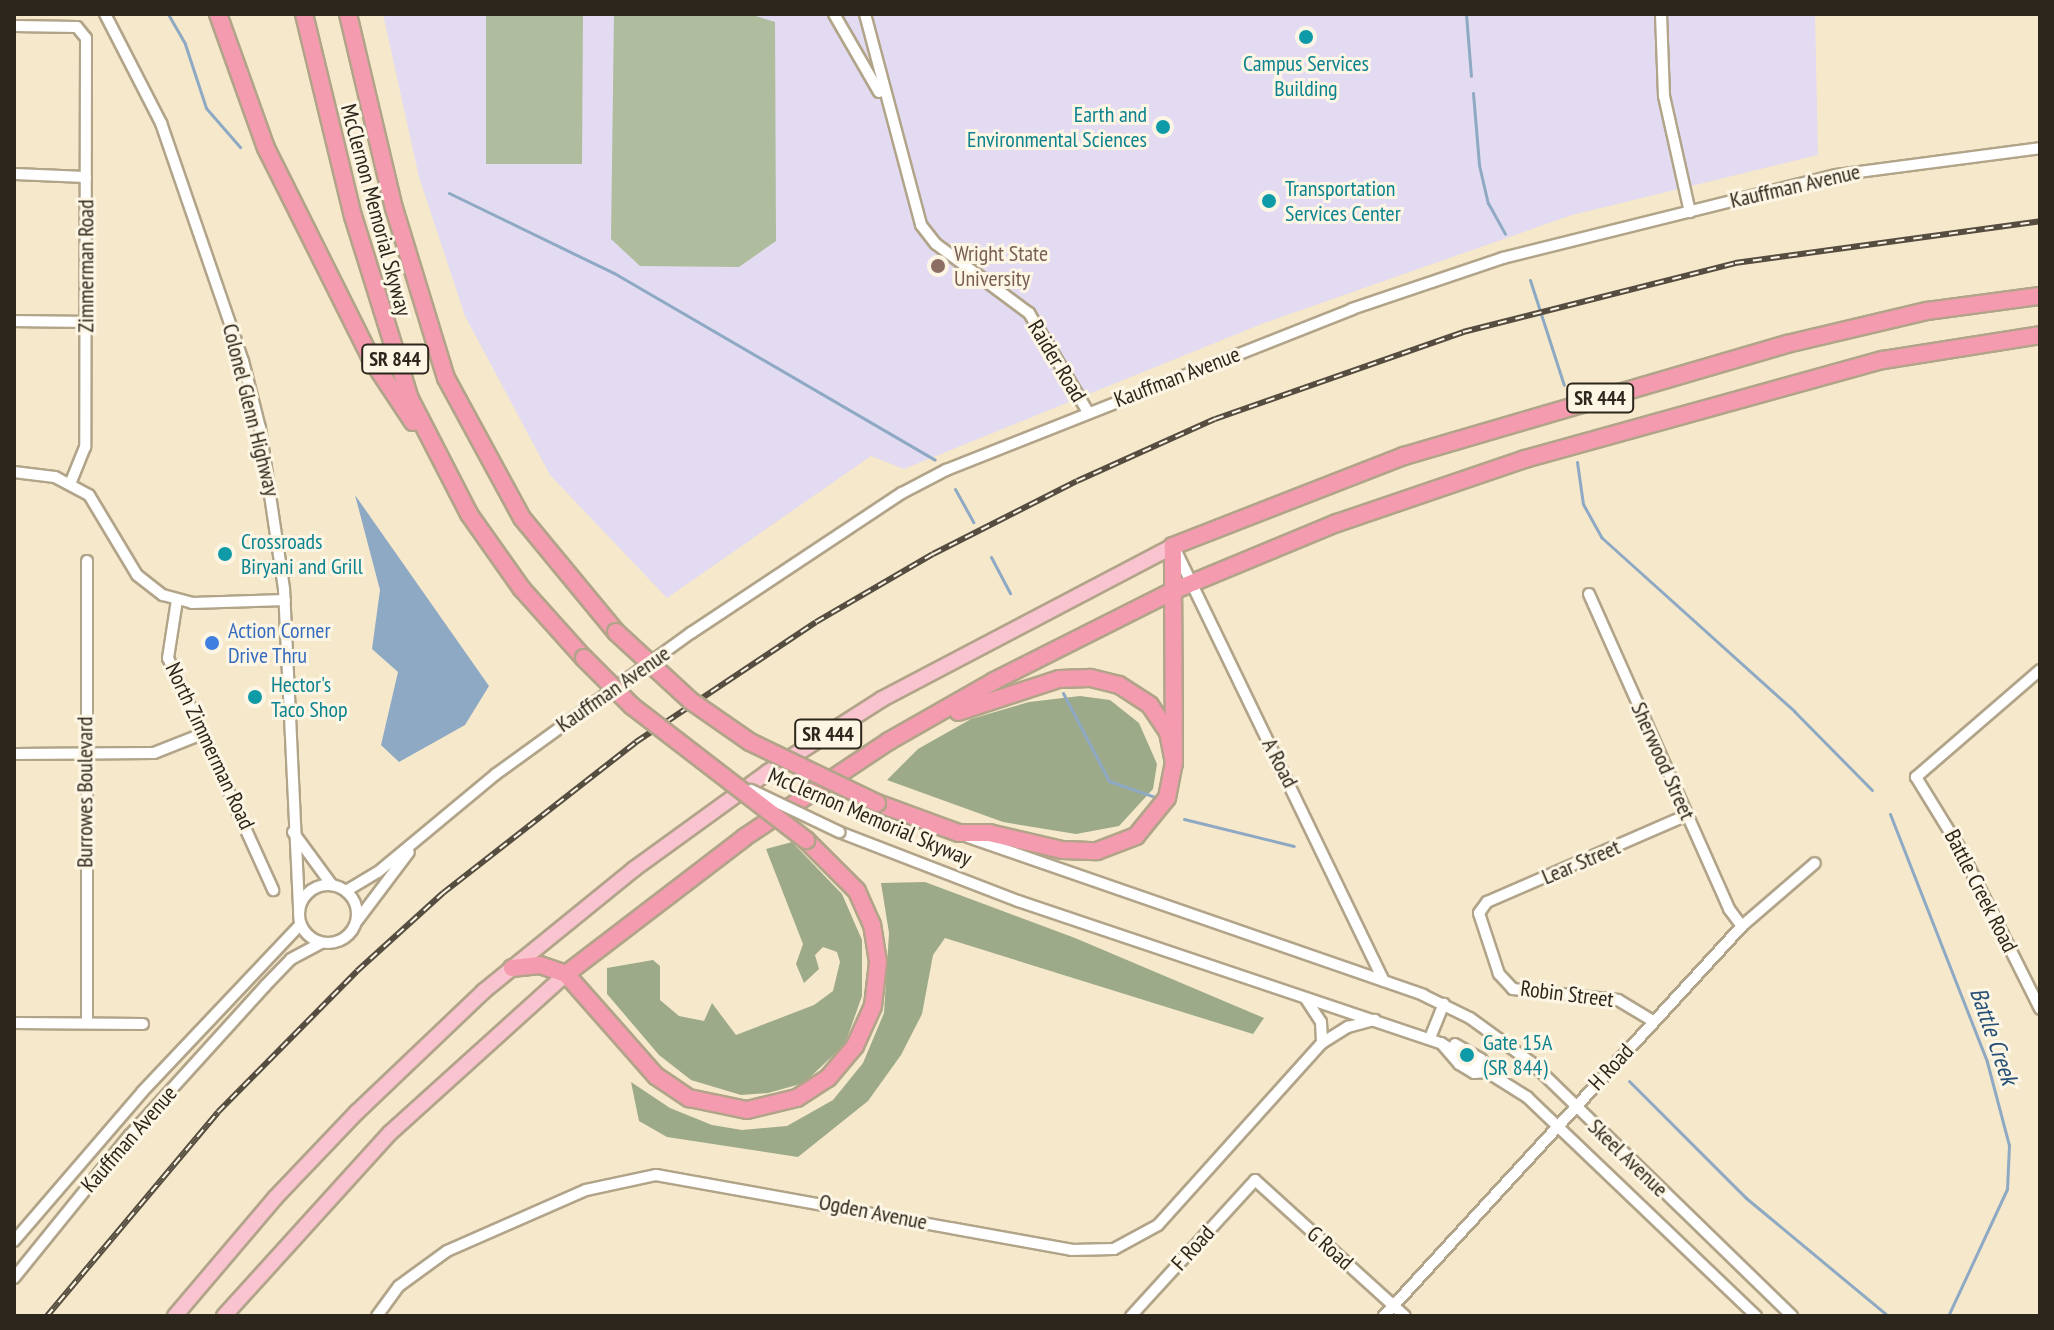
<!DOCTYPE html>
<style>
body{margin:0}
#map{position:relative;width:2054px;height:1330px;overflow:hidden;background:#f6e8cb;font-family:"PT Sans Narrow",sans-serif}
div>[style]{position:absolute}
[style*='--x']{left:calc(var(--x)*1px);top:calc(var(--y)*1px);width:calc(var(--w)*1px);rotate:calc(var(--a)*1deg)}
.education>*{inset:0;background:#e2dbf1}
.green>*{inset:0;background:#afbd9e}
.forest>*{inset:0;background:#9caa89}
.water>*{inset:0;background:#8ea9c3}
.stream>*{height:3px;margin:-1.5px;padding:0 1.5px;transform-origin:1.5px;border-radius:1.5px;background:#8ea9c3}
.roads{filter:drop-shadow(2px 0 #b1a489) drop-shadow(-2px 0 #b1a489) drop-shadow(0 2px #b1a489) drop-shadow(0 -2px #b1a489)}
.minor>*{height:10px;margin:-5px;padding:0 5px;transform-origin:5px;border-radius:5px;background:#fff}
.minor>.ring{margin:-5px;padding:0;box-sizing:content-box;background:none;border:10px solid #fff;border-radius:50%}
.major>*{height:14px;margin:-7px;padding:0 7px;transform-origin:7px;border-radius:7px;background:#f9c3cf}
.highway>*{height:16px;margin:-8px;padding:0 8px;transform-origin:8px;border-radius:8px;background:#f59baf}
.rail>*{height:6px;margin-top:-3px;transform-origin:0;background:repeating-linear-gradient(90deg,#fef6e5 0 9px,#554d40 0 18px);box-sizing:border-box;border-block:2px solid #554d40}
.bridges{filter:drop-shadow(2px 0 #b1a489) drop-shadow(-2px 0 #b1a489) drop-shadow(0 2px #b1a489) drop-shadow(0 -2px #b1a489)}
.minor-bridge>*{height:10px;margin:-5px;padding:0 5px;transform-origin:5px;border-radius:5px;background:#fff}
.highway-bridge>*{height:16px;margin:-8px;padding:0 8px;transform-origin:8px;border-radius:8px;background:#f59baf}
.dots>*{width:22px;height:22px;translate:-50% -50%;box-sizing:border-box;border:4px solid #fef6e5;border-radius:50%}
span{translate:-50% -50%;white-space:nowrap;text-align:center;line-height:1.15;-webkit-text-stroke:6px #fef6e5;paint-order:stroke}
.shield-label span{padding:2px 6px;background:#fef6e5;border:2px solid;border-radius:6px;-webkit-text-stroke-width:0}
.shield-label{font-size:20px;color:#2c261c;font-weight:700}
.culture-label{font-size:22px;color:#0d838f}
.right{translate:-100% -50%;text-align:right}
.left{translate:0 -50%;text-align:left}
.street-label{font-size:22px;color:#2c261c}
.education-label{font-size:22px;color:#785e54}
.shop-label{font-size:22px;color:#366cbe}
.water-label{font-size:24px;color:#265076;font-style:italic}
.frame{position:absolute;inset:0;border:16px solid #2c261c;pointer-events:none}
</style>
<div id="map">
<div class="education">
<div style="clip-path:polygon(383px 14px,1815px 14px,1818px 155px,1572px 215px,1264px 323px,904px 469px,871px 456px,667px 598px,550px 475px,465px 316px,419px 177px)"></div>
</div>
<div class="green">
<div style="clip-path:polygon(486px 14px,583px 14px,582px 164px,486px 164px)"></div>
<div style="clip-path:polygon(614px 14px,749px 14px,775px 22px,776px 241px,739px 267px,640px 266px,611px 239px)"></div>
</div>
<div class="forest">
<div style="clip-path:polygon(1080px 696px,1110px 700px,1139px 723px,1157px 764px,1153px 789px,1119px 826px,1076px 834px,1003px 822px,887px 780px,918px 749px,971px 719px,1029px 702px)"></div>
<div style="clip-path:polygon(792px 842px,842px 894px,862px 940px,862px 996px,845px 1044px,804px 1083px,768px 1093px,741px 1095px,691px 1080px,659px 1055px,607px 994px,607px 968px,653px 960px,660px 966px,660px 1000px,679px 1016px,704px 1021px,712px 1003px,736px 1035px,814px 1005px,833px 991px,840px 962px,837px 952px,823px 947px,815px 955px,819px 969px,804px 983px,796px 964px,803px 944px,766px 849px)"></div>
<div style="clip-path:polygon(925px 882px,1075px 938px,1264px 1018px,1253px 1034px,945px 938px,933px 955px,922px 1014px,901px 1055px,868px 1101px,798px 1157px,667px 1137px,639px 1121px,631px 1082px,670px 1108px,712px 1125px,742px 1130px,787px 1126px,833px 1100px,863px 1063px,884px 1013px,889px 933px,881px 883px)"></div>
</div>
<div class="water">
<div style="clip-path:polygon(355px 495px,489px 686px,465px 725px,399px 762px,381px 745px,398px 672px,372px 649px,380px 590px)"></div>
</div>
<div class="stream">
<div style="--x:168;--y:14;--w:34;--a:60"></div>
<div style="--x:185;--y:44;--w:67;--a:71.8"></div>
<div style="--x:206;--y:108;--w:52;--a:48.9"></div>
<div style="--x:1466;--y:14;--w:62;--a:85.4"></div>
<div style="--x:1473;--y:93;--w:72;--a:85.2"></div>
<div style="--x:1479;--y:165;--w:39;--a:77"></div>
<div style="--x:1488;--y:203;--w:35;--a:61"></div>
<div style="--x:449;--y:193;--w:183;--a:25.9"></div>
<div style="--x:614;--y:273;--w:371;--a:30.2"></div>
<div style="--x:1530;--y:280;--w:110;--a:72.1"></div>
<div style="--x:1577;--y:462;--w:42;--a:81.9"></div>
<div style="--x:1583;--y:504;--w:38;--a:61"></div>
<div style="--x:1601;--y:537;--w:260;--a:42"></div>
<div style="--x:1794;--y:711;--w:111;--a:45.4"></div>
<div style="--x:955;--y:489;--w:38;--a:61"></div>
<div style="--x:991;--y:557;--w:41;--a:62.2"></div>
<div style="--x:1063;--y:693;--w:99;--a:62.4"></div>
<div style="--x:1109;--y:781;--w:49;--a:19.2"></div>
<div style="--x:1890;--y:814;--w:266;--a:68.6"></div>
<div style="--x:1987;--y:1062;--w:86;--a:75.2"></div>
<div style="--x:2009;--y:1145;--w:44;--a:92.6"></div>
<div style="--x:2007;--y:1189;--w:140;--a:114.9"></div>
<div style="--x:1184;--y:819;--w:113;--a:13.8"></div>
<div style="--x:1629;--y:1081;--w:165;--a:45"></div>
<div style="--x:1746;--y:1198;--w:185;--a:39.7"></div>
</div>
<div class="roads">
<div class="minor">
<div style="--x:105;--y:14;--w:123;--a:62.8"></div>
<div style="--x:161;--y:123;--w:252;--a:71"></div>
<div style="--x:243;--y:361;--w:69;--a:75.8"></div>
<div style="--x:260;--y:428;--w:163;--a:81.5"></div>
<div style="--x:284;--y:589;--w:321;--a:87.3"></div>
<div style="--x:834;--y:14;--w:90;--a:60"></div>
<div style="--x:865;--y:14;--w:218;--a:75.1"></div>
<div style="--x:921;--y:225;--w:24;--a:52"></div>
<div style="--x:936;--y:244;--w:116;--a:36.6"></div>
<div style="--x:1029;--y:313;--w:115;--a:59.2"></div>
<div style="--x:1661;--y:14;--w:82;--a:87.9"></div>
<div style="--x:1664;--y:96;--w:119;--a:77.4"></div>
<div style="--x:14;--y:26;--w:63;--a:0.9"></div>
<div style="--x:77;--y:27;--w:14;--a:51"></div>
<div style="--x:86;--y:38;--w:409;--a:90.1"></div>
<div style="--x:85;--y:447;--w:40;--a:112"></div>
<div style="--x:14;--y:174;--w:72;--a:2.4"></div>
<div style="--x:14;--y:321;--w:73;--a:0.8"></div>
<div style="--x:14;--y:472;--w:41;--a:7"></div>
<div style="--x:55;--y:477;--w:38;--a:28"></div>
<div style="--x:89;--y:495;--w:93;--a:59"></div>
<div style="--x:137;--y:575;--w:33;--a:38"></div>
<div style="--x:163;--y:595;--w:30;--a:15"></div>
<div style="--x:192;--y:603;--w:93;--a:-1.8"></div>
<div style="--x:1174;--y:547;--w:482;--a:64.2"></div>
<div style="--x:87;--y:561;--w:462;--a:90"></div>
<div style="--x:1589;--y:594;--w:345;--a:66"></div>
<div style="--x:1729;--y:909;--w:21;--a:53"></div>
<div style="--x:177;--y:600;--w:59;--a:98.8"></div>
<div style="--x:168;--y:658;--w:255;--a:65.6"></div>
<div style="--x:2040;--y:670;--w:164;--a:139.2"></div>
<div style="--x:1916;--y:777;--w:82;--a:58.4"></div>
<div style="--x:1959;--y:847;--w:181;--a:63.4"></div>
<div style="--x:14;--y:754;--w:140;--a:-0.4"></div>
<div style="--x:154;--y:753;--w:52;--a:-21.6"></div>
<div style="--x:293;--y:832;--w:66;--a:53.7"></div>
<div style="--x:839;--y:832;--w:192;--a:21.1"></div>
<div style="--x:1018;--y:901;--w:446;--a:18.6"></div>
<div style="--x:1441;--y:1043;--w:102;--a:32.1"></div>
<div style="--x:1527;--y:1097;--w:317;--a:43.7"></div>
<div style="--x:968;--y:837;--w:482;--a:19.1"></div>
<div style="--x:1423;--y:995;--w:52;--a:26.1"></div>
<div style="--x:1470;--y:1018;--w:77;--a:36"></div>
<div style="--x:1532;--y:1063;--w:363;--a:44.2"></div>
<div class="ring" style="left:299px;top:885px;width:48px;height:48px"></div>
<div style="--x:346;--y:891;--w:37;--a:-31"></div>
<div style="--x:378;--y:872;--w:153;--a:-39.7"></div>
<div style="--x:496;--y:774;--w:241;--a:-35.9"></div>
<div style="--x:691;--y:633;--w:253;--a:-33.6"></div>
<div style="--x:902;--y:493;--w:50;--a:-27.6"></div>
<div style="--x:946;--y:470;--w:437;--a:-21.6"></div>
<div style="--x:1352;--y:309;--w:159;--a:-18.7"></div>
<div style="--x:1503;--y:258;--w:343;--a:-14"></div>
<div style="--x:1836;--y:175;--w:206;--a:-7.5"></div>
<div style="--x:357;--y:921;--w:86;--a:-53"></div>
<div style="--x:1306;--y:999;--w:27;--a:57"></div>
<div style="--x:1321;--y:1022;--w:21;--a:87"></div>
<div style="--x:1653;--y:1021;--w:41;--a:-149"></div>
<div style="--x:1618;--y:1000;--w:106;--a:-174"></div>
<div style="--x:1513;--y:989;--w:21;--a:-133"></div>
<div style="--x:1499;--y:974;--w:64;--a:-108.2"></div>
<div style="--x:1479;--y:913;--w:14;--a:-54"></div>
<div style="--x:1487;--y:902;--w:218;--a:-23.5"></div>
<div style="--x:14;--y:1023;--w:129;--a:0.4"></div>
<div style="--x:1430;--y:1038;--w:37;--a:-68"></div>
<div style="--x:1441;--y:1043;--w:28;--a:49"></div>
<div style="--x:1459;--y:1064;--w:17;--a:31"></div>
<div style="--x:1474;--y:1073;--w:13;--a:-4"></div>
<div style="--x:1455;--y:1044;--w:30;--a:30"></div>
<div style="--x:1481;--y:1059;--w:13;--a:58"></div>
<div style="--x:14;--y:1241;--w:196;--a:-49.3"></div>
<div style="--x:142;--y:1092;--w:230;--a:-46.6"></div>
<div style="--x:14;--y:1278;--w:184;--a:-51"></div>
<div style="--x:130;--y:1135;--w:201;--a:-47.8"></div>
<div style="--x:265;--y:986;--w:37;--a:-46"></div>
<div style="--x:291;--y:959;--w:34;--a:-28"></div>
<div style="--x:377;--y:1316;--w:37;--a:-54"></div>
<div style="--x:399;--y:1286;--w:59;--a:-36.1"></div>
<div style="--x:447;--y:1251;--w:152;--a:-23.7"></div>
<div style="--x:586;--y:1190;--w:72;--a:-12.1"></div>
<div style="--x:656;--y:1175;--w:422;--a:10.2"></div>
<div style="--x:1071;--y:1250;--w:43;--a:-1.3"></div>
<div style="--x:1114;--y:1249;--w:50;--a:-28.6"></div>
<div style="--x:1158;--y:1225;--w:245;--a:-48"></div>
<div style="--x:1322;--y:1043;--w:31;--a:-32"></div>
<div style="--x:1348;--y:1027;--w:28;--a:-15"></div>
<div style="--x:1131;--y:1316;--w:184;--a:-47.6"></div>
<div style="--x:1255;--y:1180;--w:202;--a:42.2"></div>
<div style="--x:1384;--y:1316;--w:529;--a:-47.45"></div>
<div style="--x:1742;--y:926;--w:96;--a:-40.8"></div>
</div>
<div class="major">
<div style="--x:175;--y:1316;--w:155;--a:-49.7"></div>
<div style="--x:275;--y:1198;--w:119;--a:-46.4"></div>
<div style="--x:357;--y:1112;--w:175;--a:-43.6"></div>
<div style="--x:484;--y:991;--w:193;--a:-39.1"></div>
<div style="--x:634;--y:869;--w:165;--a:-35.9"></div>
<div style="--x:768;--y:772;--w:135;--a:-32.6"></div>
<div style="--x:882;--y:699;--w:329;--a:-27.7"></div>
<div style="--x:224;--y:1316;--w:247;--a:-47.8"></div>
<div style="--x:390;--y:1133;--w:237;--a:-42.1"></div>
</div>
<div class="highway">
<div style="--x:218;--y:14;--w:142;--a:70.3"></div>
<div style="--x:266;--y:148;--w:233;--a:63.5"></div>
<div style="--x:370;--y:357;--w:78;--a:56.5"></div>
<div style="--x:304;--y:14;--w:208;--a:76.4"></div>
<div style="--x:353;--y:216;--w:192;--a:72.7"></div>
<div style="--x:410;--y:399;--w:129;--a:62.8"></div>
<div style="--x:469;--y:514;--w:92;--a:54.8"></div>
<div style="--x:522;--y:589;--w:93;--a:48.1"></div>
<div style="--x:348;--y:14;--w:199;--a:76.7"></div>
<div style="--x:394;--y:208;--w:178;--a:73"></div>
<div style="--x:446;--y:378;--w:159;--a:61.5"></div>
<div style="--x:522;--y:518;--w:148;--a:50.5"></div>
<div style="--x:1174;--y:763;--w:217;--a:-90.3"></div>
<div style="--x:1173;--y:546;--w:248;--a:-21.3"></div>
<div style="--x:1404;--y:456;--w:399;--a:-16.3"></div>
<div style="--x:1787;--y:344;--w:144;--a:-13.3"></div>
<div style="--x:1927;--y:311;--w:114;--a:-7.6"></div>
<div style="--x:877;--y:803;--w:87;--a:20.1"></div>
<div style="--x:959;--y:833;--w:30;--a:0"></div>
<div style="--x:989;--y:833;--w:75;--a:13.1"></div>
<div style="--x:1062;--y:850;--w:35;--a:2"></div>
<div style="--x:1097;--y:851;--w:42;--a:-21"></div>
<div style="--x:1136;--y:836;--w:49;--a:-50.8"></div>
<div style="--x:1167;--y:798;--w:36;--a:-79"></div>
<div style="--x:1174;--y:763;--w:32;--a:-101"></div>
<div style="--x:1168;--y:732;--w:32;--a:-124"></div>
<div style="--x:1150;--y:705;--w:37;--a:-147"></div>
<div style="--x:1119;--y:685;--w:30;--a:-166"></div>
<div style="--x:1090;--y:678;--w:31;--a:178"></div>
<div style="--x:1059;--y:679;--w:106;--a:161.9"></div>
<div style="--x:512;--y:968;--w:28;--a:-6"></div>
<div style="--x:540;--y:965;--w:28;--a:19"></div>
<div style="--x:566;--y:974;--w:136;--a:48.6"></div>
<div style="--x:656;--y:1076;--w:40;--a:34"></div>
<div style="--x:689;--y:1098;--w:59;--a:11.7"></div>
<div style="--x:747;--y:1110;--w:51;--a:-13.5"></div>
<div style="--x:797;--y:1098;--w:37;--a:-33"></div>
<div style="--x:828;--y:1078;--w:42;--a:-49.8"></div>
<div style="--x:855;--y:1046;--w:44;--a:-65.8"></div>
<div style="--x:873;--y:1006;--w:44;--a:-83.5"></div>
<div style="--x:878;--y:962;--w:37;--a:-99"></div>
<div style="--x:872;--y:925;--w:37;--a:-114"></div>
<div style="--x:857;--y:891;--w:72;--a:-135"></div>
<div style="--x:566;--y:974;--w:225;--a:-37.4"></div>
<div style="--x:745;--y:837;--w:173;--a:-33.7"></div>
<div style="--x:889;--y:741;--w:121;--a:-29.7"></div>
<div style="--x:994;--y:681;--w:203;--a:-26.7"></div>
<div style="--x:1175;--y:590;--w:175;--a:-22.5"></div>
<div style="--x:1337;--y:523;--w:199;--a:-18.8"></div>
<div style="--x:1525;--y:459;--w:371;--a:-15.5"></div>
<div style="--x:1883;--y:360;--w:159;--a:-9"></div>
</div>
</div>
<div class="rail">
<div style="--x:47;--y:1316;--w:266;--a:-50"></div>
<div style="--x:218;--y:1112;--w:198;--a:-45.4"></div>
<div style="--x:357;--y:971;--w:116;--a:-42.2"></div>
<div style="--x:443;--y:893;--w:245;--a:-38"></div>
<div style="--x:636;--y:742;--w:216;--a:-33.7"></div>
<div style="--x:816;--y:622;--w:135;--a:-30.2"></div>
<div style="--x:933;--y:554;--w:161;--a:-26.9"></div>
<div style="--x:1077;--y:481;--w:151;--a:-24.2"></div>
<div style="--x:1215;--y:419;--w:263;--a:-19.3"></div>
<div style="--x:1463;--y:332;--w:281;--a:-14.2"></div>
<div style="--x:1735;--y:263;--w:308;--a:-7.8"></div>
</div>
<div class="bridges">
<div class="minor-bridge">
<div style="--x:751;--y:790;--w:98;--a:25.5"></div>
</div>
<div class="highway-bridge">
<div style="--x:616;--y:632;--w:102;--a:42.6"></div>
<div style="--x:691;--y:701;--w:72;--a:34.8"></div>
<div style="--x:750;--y:742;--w:141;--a:25.7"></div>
<div style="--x:584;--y:658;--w:68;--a:45"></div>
<div style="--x:632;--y:706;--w:220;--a:37.6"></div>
</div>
</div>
<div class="dots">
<div style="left:1306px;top:37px;background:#0f9aa8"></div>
<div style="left:1163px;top:127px;background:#0f9aa8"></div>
<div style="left:1269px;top:201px;background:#0f9aa8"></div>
<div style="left:938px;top:266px;background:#8d6e63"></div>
<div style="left:225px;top:554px;background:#0f9aa8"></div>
<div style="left:212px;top:643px;background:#3f7fe0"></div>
<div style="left:255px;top:697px;background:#0f9aa8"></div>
<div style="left:1467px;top:1055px;background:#0f9aa8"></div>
</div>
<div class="shield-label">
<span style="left:395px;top:359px">SR 844</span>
<span style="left:1600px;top:398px">SR 444</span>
<span style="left:828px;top:734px">SR 444</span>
</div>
<div class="culture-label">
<span style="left:1306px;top:76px">Campus Services<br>Building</span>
<span class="right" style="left:1147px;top:127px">Earth and<br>Environmental Sciences</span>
<span class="left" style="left:1285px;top:201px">Transportation<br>Services Center</span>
<span class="left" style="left:241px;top:554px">Crossroads<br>Biryani and Grill</span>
<span class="left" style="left:271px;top:697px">Hector's<br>Taco Shop</span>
<span class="left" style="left:1483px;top:1055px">Gate 15A<br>(SR 844)</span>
</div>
<div class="street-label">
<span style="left:1795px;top:186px;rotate:-13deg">Kauffman Avenue</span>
<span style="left:376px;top:210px;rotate:75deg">McClernon Memorial Skyway</span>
<span style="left:86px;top:266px;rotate:-90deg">Zimmerman Road</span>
<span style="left:1057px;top:361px;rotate:59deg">Raider Road</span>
<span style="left:1177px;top:377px;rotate:-21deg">Kauffman Avenue</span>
<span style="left:251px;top:410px;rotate:76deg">Colonel Glenn Highway</span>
<span style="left:613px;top:689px;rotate:-35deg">Kauffman Avenue</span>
<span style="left:210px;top:746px;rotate:65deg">North Zimmerman Road</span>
<span style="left:1663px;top:761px;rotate:66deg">Sherwood Street</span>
<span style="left:1280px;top:763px;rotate:63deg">A Road</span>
<span style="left:85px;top:792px;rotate:-90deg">Burrowes Boulevard</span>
<span style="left:870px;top:817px;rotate:23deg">McClernon Memorial Skyway</span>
<span style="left:1581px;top:862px;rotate:-23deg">Lear Street</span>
<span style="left:1981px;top:891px;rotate:63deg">Battle Creek Road</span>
<span style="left:1567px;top:994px;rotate:7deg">Robin Street</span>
<span style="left:1611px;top:1067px;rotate:-47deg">H Road</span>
<span style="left:129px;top:1139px;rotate:-49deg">Kauffman Avenue</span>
<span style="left:1628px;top:1158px;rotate:44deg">Skeel Avenue</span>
<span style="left:873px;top:1212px;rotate:11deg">Ogden Avenue</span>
<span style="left:1193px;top:1248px;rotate:-48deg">F Road</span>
<span style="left:1330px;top:1248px;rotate:42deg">G Road</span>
</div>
<div class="education-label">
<span class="left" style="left:954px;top:266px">Wright State<br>University</span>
</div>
<div class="shop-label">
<span class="left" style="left:228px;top:643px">Action Corner<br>Drive Thru</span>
</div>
<div class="water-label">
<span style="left:1994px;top:1036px;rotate:71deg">Battle Creek</span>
</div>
<div class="frame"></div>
</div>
